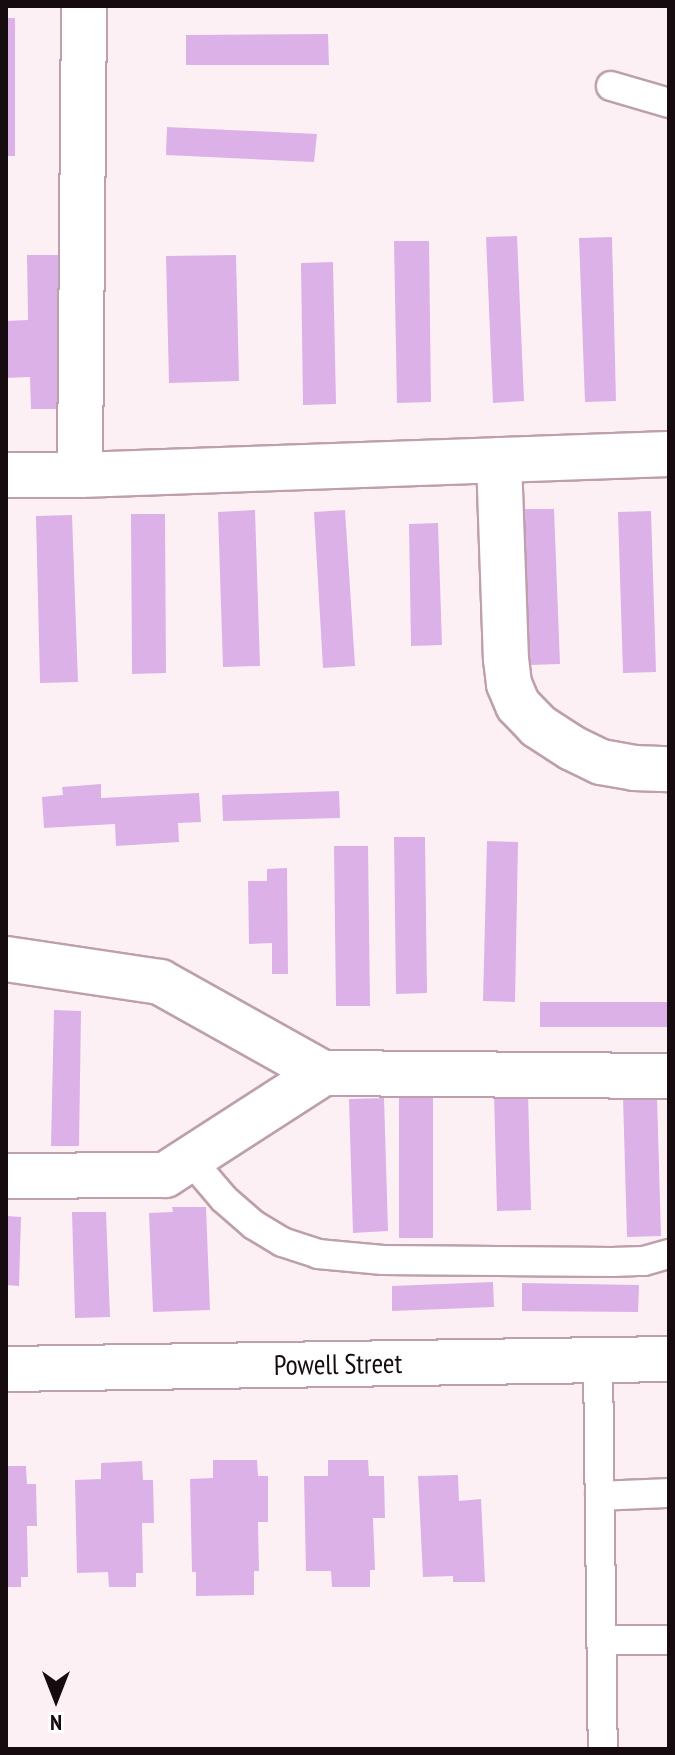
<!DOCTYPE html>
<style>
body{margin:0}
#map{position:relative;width:675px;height:1755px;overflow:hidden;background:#fdf0f5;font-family:"PT Sans Narrow",sans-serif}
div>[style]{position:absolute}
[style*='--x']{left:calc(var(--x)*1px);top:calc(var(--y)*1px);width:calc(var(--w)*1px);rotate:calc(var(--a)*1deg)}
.building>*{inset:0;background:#dcb1e7}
.roads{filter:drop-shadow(2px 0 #bda0ab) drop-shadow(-2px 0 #bda0ab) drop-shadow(0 2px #bda0ab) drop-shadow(0 -2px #bda0ab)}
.service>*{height:28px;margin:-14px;padding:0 14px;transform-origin:14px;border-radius:14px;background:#fff}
.minor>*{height:44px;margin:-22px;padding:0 22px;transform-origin:22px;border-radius:22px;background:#fff}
span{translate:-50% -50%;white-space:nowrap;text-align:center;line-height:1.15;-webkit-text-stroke:8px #fff;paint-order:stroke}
.street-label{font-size:28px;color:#160c10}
.frame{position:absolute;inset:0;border:8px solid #160c10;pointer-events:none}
.north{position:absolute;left:16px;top:1659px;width:80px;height:80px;-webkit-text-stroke:6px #fff;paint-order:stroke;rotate:180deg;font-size:22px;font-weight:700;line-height:32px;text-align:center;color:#160c10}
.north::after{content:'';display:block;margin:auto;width:28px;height:36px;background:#160c10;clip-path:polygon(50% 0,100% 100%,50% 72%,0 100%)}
</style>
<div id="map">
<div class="building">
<div style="clip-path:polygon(6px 18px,15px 18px,15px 156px,6px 156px)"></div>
<div style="clip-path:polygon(328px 34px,329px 65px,186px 65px,186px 35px)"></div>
<div style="clip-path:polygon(167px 127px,317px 134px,314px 162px,166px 155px)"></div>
<div style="clip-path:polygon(517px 236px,524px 401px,493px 403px,486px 237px)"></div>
<div style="clip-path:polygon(612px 237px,616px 401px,585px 402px,579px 238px)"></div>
<div style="clip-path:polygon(394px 241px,429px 241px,431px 402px,397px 403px)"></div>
<div style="clip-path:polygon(27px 255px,60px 255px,64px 409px,31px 409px,30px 377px,6px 378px,6px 321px,28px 320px)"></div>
<div style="clip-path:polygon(236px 255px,239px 381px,169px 383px,166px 256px)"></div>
<div style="clip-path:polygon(333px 262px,336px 404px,303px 405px,301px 263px)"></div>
<div style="clip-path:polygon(524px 509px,554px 509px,560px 664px,530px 665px)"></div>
<div style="clip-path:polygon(255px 510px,260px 666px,223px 667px,218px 512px)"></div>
<div style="clip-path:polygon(345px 510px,355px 666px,323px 668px,314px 512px)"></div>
<div style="clip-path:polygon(651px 511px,656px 672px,623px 673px,618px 512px)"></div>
<div style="clip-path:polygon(131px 514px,165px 514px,166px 673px,132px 674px)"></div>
<div style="clip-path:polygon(72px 515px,78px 682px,40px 683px,36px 516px)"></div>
<div style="clip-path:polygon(438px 523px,442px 645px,411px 646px,409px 524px)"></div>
<div style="clip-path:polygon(101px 784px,101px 798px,199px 793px,201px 822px,178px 823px,179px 842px,116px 846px,115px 824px,44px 828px,42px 797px,63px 795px,62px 787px)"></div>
<div style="clip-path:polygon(339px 791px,340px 818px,223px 821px,222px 795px)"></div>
<div style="clip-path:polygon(394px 837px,425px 837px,427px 993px,396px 994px)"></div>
<div style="clip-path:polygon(487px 841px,518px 842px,515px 1002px,483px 1001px)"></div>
<div style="clip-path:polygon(334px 846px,368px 846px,370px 1006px,336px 1006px)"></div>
<div style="clip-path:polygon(287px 868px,288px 974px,272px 974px,272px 943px,249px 944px,248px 881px,267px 881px,267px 869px)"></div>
<div style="clip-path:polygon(540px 1002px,669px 1002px,669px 1027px,540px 1027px)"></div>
<div style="clip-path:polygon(54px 1010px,81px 1011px,79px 1146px,51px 1146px)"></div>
<div style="clip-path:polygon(528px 1092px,531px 1210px,497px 1211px,494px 1093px)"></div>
<div style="clip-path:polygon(433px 1094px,433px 1238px,399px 1238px,399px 1095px)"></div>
<div style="clip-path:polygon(623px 1097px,657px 1097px,661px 1236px,627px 1237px)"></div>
<div style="clip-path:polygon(384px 1098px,388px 1231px,353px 1233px,349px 1099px)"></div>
<div style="clip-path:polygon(172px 1207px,206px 1207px,210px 1310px,153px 1312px,149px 1213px,173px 1212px)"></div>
<div style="clip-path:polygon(72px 1212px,106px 1212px,110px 1317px,75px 1318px)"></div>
<div style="clip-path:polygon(6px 1216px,21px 1217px,19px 1286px,6px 1285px)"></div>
<div style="clip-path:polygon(493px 1282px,494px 1307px,392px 1311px,392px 1286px)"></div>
<div style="clip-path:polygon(522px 1283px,639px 1285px,638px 1312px,522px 1311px)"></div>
<div style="clip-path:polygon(213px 1460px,257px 1460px,258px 1476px,268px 1476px,268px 1522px,258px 1522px,259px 1571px,254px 1571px,254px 1595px,196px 1596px,196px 1572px,192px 1572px,190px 1479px,213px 1478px)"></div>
<div style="clip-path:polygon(328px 1460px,368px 1460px,369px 1476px,384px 1476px,385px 1518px,373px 1518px,375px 1570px,370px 1570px,370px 1587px,332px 1587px,331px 1571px,306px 1571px,304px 1476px,328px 1476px)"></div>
<div style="clip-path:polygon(142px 1461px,143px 1480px,153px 1480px,154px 1523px,142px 1523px,143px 1573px,136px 1573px,136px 1587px,109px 1587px,108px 1572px,77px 1573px,75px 1480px,101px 1479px,101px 1463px)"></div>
<div style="clip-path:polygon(6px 1466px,26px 1466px,27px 1484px,36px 1484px,37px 1526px,27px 1526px,28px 1577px,21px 1577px,21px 1587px,6px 1587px)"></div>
<div style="clip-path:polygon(458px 1475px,459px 1501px,481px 1499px,485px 1582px,453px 1582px,453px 1576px,423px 1577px,418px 1476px)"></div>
</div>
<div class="roads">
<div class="service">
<div style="--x:611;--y:86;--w:60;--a:16.3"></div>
<div style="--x:190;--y:1159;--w:52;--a:49.6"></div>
<div style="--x:224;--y:1199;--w:40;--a:41"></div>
<div style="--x:254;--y:1225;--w:33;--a:31"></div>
<div style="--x:282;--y:1242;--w:38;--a:18"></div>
<div style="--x:318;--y:1254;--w:65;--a:5.3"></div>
<div style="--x:383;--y:1260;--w:229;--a:0.5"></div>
<div style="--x:612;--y:1262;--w:32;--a:-2"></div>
<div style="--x:644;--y:1261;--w:26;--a:-16"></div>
<div style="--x:598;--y:1360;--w:389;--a:89.3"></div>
<div style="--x:600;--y:1496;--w:69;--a:-2.5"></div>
<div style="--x:601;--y:1640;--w:68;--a:0"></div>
</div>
<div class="minor">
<div style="--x:84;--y:6;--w:469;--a:90.5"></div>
<div style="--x:80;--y:475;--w:589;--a:-2.04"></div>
<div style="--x:499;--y:460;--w:199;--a:88"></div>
<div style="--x:506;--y:659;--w:25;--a:83"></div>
<div style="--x:509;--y:684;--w:23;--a:67"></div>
<div style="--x:518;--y:705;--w:29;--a:46"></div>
<div style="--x:538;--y:726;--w:40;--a:32.9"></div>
<div style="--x:572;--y:748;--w:32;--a:26"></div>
<div style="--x:601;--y:762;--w:34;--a:10"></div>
<div style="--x:634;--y:768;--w:35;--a:2"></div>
<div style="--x:6;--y:475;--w:74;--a:0"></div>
<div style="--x:6;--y:959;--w:156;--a:8.5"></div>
<div style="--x:160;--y:982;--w:187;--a:29.2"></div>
<div style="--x:323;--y:1073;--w:346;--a:0.5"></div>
<div style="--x:6;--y:1176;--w:159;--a:-0.4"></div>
<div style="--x:165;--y:1175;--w:188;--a:-32.8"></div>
<div style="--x:6;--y:1369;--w:663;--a:-0.86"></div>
</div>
</div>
<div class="street-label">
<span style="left:338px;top:1364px;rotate:-1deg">Powell Street</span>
</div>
<div class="frame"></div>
<div class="north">N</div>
</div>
